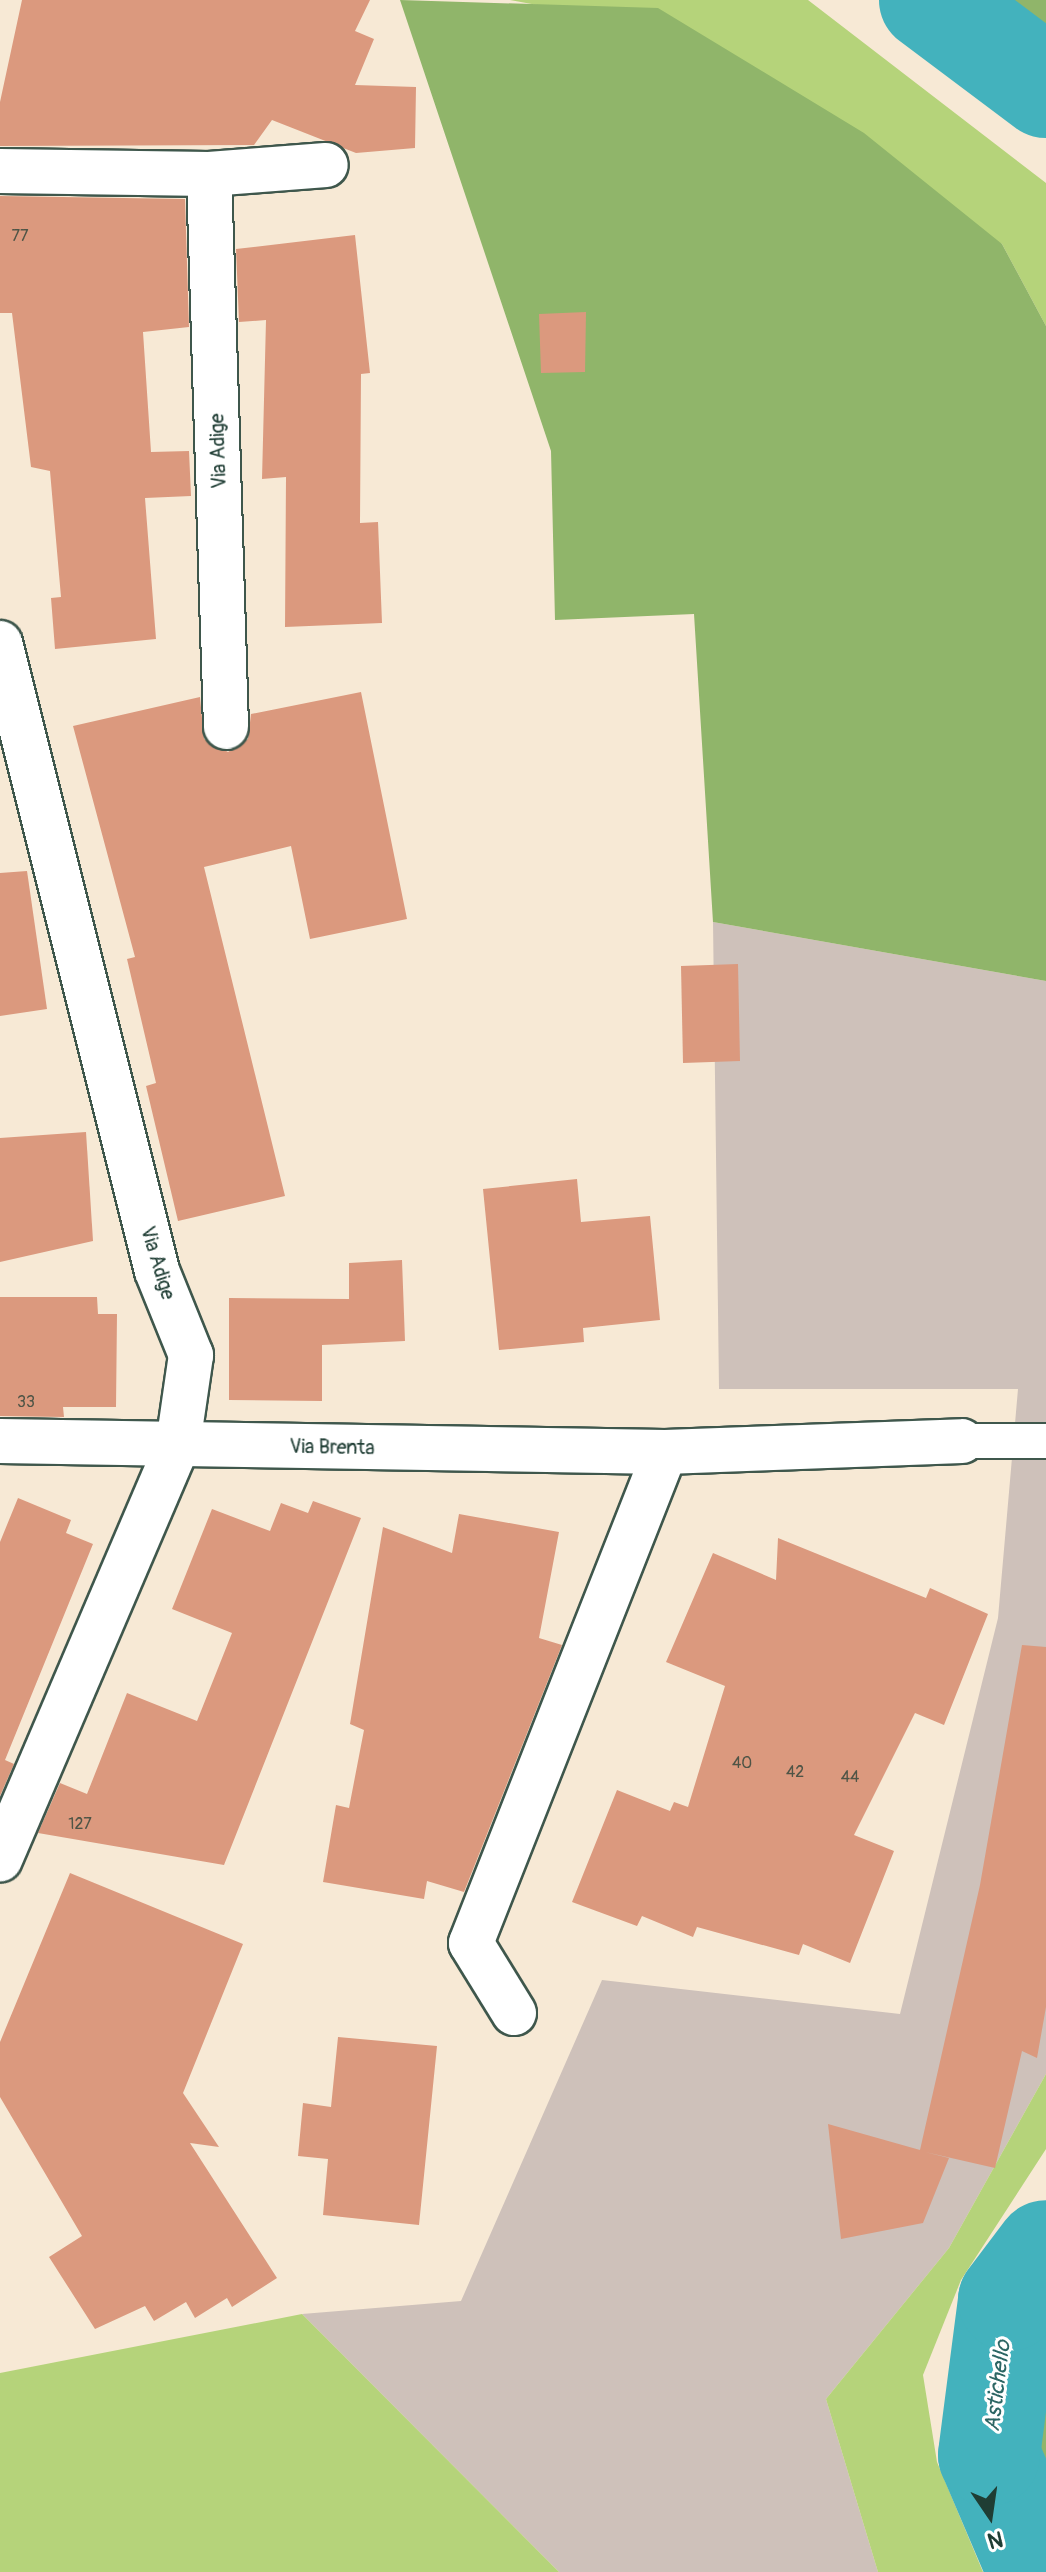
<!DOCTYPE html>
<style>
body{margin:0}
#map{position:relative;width:1046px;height:2572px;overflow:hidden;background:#f7e9d5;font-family:Pangolin,sans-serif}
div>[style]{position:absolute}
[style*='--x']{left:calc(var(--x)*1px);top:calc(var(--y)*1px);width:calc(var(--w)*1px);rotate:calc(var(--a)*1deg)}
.industrial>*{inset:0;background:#cec1ba}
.green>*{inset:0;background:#b5d37a}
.forest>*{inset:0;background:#90b56a}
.river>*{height:102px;margin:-51px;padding:0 51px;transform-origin:51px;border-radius:51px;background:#43b2bd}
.building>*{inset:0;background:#db997e}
.roads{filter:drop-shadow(2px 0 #3f574c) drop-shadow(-2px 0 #3f574c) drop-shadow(0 2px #3f574c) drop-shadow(0 -2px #3f574c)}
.service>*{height:34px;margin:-17px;padding:0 17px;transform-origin:17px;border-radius:17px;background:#fff}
.minor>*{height:44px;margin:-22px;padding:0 22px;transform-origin:22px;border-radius:22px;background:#fff}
span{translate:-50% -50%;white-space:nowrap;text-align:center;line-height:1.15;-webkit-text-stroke:6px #fff;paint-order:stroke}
.number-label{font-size:16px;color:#4e5446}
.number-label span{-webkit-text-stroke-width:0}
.street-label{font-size:20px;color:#1f3d34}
.water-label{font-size:22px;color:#2c6664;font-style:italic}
.north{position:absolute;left:950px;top:2476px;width:80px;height:80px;-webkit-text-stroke:6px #fff;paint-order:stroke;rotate:167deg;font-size:22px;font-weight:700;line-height:32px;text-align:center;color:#1f3d34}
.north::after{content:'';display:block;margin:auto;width:28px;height:36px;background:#1f3d34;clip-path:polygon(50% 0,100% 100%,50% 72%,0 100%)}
</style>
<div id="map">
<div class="industrial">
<div style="clip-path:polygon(713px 922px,1046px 981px,1046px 2074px,949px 2248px,826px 2399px,878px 2572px,559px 2572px,302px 2314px,461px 2301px,602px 1980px,900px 2014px,998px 1618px,1018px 1389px,719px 1389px)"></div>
</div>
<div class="green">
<div style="clip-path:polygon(510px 0,808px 0,1046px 183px,1046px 326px,1002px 244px,537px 5px)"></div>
<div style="clip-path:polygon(1046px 2074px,1046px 2149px,961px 2280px,923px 2375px,937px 2462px,983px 2572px,878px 2572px,826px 2399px,949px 2248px)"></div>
<div style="clip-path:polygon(302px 2314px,559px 2572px,0 2572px,0 2373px)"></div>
</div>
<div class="forest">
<div style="clip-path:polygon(400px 0,658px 8px,864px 133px,1002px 244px,1046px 326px,1046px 981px,713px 922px,694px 614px,555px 620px,551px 451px)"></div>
<div style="clip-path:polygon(970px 0,1046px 0,1046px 56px)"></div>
<div style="clip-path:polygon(1046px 2347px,1046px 2486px,1019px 2392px)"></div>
</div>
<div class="river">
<div style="--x:930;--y:0;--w:145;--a:36.9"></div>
<div style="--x:1039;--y:2572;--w:127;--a:-113.1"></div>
<div style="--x:989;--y:2455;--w:156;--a:-82.6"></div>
<div style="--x:1009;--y:2300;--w:61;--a:-52.9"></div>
</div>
<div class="building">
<div style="clip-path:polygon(22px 0,370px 0,355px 31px,374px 39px,355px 85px,416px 87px,415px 148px,356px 153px,272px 120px,254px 145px,0 146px,0 102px)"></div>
<div style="clip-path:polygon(0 196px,185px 199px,189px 327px,143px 332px,151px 452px,189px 451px,191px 496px,145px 498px,156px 639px,55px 649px,51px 598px,61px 597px,50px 471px,31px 467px,12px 313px,0 313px)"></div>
<div style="clip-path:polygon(355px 235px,370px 373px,361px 374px,360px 523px,378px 522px,382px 623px,285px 627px,286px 477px,262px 479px,266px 320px,239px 322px,236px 249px)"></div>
<div style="clip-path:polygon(586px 312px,585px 372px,541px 373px,539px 314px)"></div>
<div style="clip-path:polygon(361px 692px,407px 919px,310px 939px,291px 846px,204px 867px,285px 1196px,178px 1221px,146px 1086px,156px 1083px,127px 959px,135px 957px,73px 726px,200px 697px,204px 739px,228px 752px,248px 739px,251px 714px)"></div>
<div style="clip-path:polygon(27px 871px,47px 1009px,0 1016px,0 873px)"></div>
<div style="clip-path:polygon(738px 964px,740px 1061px,683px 1063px,681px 966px)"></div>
<div style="clip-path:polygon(86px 1132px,93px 1241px,0 1262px,0 1138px)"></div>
<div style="clip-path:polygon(577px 1179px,581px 1222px,650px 1216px,660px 1320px,583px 1328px,584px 1342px,499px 1350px,483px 1189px)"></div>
<div style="clip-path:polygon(402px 1260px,405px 1341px,322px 1345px,322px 1401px,229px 1400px,229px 1298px,349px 1299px,349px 1263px)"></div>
<div style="clip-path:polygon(0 1297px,97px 1297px,98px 1314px,117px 1314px,116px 1407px,63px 1407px,64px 1417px,0 1416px)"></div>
<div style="clip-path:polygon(18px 1498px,71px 1520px,66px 1533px,93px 1544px,5px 1760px,14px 1764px,0 1796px,0 1542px)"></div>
<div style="clip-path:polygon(313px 1501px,361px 1518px,224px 1865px,38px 1833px,60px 1783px,87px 1794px,127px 1693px,197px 1721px,232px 1633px,172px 1609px,212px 1509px,270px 1531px,281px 1503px,308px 1513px)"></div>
<div style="clip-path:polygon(459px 1514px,559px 1532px,539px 1638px,562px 1645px,464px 1892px,427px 1881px,424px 1899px,323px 1882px,336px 1805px,349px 1808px,364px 1730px,350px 1724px,383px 1527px,452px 1553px)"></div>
<div style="clip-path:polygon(778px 1538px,926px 1598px,930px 1588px,988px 1614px,944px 1725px,915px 1713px,854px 1835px,894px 1851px,850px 1963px,803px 1944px,799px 1955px,697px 1927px,693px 1937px,642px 1916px,637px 1926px,572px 1902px,617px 1790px,670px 1811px,674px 1802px,688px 1807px,725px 1686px,666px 1662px,713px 1553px,776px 1580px)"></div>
<div style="clip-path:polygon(1022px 1645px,1046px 1647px,1046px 2007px,1037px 2058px,1022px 2051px,995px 2168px,925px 2152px,949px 2158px,923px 2223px,841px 2239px,828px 2124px,920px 2150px,980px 1885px)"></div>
<div style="clip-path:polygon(70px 1873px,243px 1944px,183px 2093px,219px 2147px,190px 2143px,277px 2278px,232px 2307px,227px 2298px,195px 2318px,186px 2302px,154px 2321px,145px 2306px,95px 2329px,49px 2257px,82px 2236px,0 2097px,0 2042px)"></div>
<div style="clip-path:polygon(338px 2037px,437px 2046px,419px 2225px,323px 2215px,328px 2159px,298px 2156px,303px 2103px,331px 2107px)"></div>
</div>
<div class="roads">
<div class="service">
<div style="--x:962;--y:1441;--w:84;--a:0"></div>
</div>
<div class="minor">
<div style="--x:0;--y:171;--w:209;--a:0.8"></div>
<div style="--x:209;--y:174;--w:117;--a:-4.4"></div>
<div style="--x:209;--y:174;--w:553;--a:88.24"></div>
<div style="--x:0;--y:643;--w:647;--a:75.96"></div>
<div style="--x:157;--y:1271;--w:91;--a:68"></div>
<div style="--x:191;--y:1355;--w:90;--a:98.3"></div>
<div style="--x:178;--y:1444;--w:452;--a:113.2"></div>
<div style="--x:0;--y:1441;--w:665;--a:0.95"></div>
<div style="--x:665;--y:1452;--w:297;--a:-2.1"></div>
<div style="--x:514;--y:2013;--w:82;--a:-121.6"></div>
<div style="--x:471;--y:1943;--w:528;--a:-68.44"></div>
</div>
</div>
<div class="number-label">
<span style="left:20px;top:236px">77</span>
<span style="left:26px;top:1402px">33</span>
<span style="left:742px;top:1763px">40</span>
<span style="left:795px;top:1772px">42</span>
<span style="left:850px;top:1777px">44</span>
<span style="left:80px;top:1824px">127</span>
</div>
<div class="street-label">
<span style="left:218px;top:451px;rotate:-92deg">Via Adige</span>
<span style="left:158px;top:1263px;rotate:73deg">Via Adige</span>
<span style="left:332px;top:1447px;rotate:1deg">Via Brenta</span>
</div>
<div class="water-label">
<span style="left:998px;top:2386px;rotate:-83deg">Astichello</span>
</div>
<div class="north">N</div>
</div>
